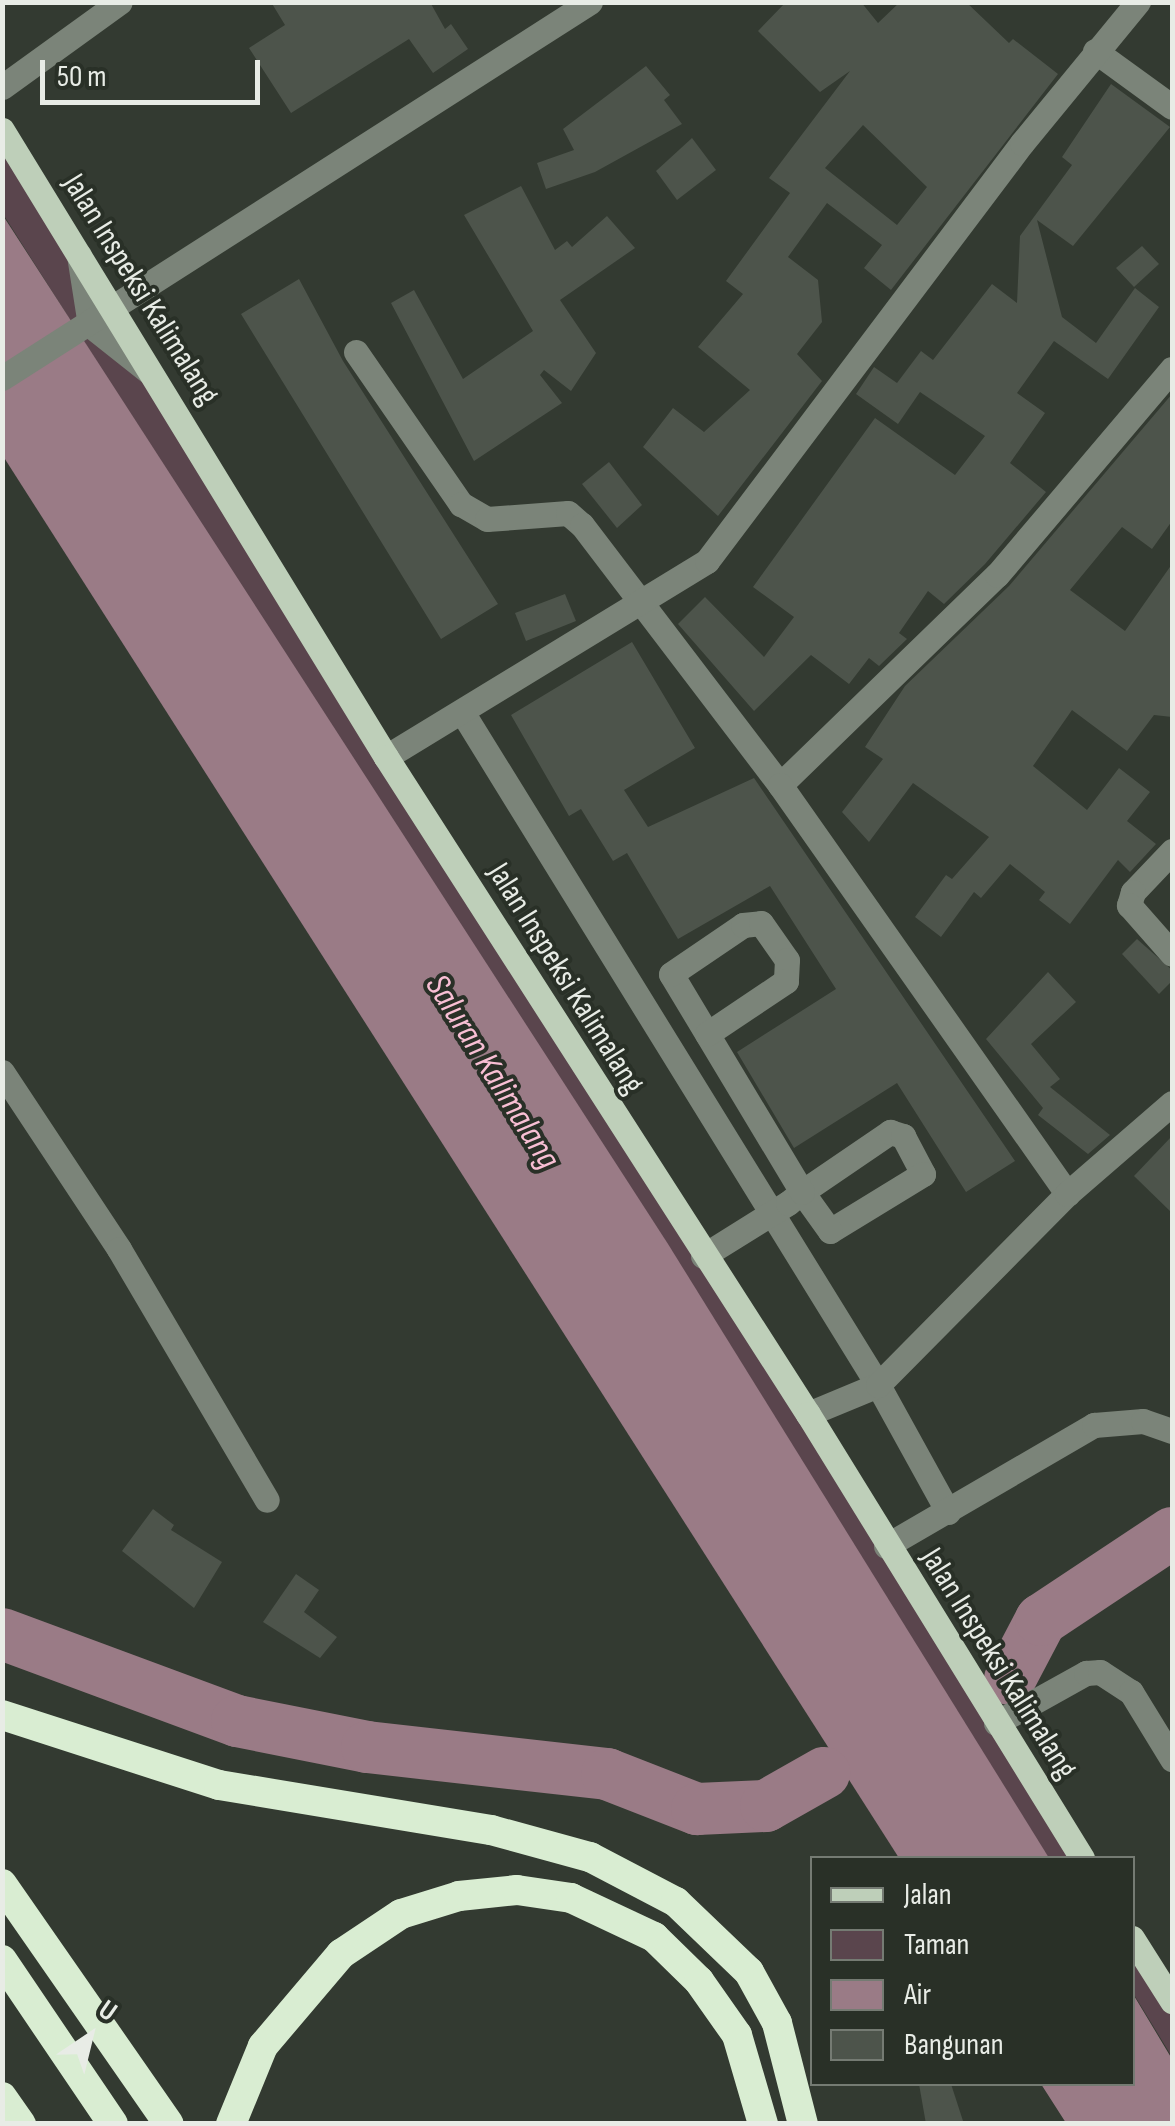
<!DOCTYPE html>
<style>
body{margin:0}
#map{position:relative;width:1175px;height:2126px;overflow:hidden;background:#333a31;font-family:"Sofia Sans Condensed",sans-serif}
div>[style]{position:absolute}
[style*='--x']{left:calc(var(--x)*1px);top:calc(var(--y)*1px);width:calc(var(--w)*1px);rotate:calc(var(--a)*1deg)}
.green>*{inset:0;background:#5a454d}
.water>*{inset:0;background:#9a7b86}
.river>*{height:52px;margin:-26px;padding:0 26px;transform-origin:26px;border-radius:26px;background:#9a7b86}
.building>*{inset:0;background:#4d544b}
.minor>*{height:25px;margin:-12.5px;padding:0 12.5px;transform-origin:12.5px;border-radius:12.5px;background:#7b8479}
.major>*{height:25px;margin:-12.5px;padding:0 12.5px;transform-origin:12.5px;border-radius:12.5px;background:#becfb9}
.highway>*{height:30px;margin:-15px;padding:0 15px;transform-origin:15px;border-radius:15px;background:#d9edd2}
span{translate:-50% -50%;white-space:nowrap;text-align:center;line-height:1.15;-webkit-text-stroke:8px #293027;paint-order:stroke}
.street-label{font-size:32px;color:#e8ece6}
.water-label{font-size:35px;color:#f8bfd4;font-style:italic}
.frame{position:absolute;inset:0;border:5px solid #e8ece6;pointer-events:none}
.legend{position:absolute;left:810px;top:1856px;width:325px;height:230px;box-sizing:border-box;background:#293027;border:2px solid #757b73;margin:0;padding:12px 18px;list-style:none;font-size:30px;color:#e8ece6}
.legend li{display:flex;align-items:center;gap:20px;height:50px}
.legend b{width:50px;border:2px solid #757b73}
.north{position:absolute;left:40px;top:1986px;width:100px;height:100px;-webkit-text-stroke:8px #293027;paint-order:stroke;rotate:35deg;font-size:28px;font-weight:700;line-height:40px;text-align:center;color:#e8ece6}
.north::after{content:'';display:block;margin:auto;width:35px;height:45px;background:#e8ece6;clip-path:polygon(50% 0,100% 100%,50% 72%,0 100%)}
.scale{position:absolute;left:40px;top:60px;width:220px;height:45px;box-sizing:border-box;border:5px solid #e8ece6;border-top:0;padding-left:12px;font-size:30px;line-height:35px;white-space:nowrap;color:#e8ece6;-webkit-text-stroke:8px #293027;paint-order:stroke}
</style>
<div id="map">
<div class="green">
<div style="clip-path:polygon(2px 130px,156px 377px,1082px 1858px,1047px 1858px,3px 214px)"></div>
<div style="clip-path:polygon(1132px 1938px,1172px 2001px,1172px 2057px,1133px 1993px)"></div>
</div>
<div class="water">
<div style="clip-path:polygon(2px 214px,668px 1244px,1049px 1858px,899px 1858px,3px 456px)"></div>
<div style="clip-path:polygon(1133px 1994px,1172px 2059px,1172px 2123px,1066px 2123px,1041px 2084px,1132px 2084px)"></div>
</div>
<div class="river">
<div style="--x:2;--y:1634;--w:251;--a:20.3"></div>
<div style="--x:237;--y:1721;--w:133;--a:11.3"></div>
<div style="--x:367;--y:1747;--w:242;--a:6.4"></div>
<div style="--x:607;--y:1774;--w:97;--a:21.3"></div>
<div style="--x:697;--y:1809;--w:69;--a:-2.5"></div>
<div style="--x:766;--y:1806;--w:67;--a:-29.6"></div>
<div style="--x:1010;--y:1679;--w:67;--a:-62.3"></div>
<div style="--x:1041;--y:1620;--w:157;--a:-33.6"></div>
</div>
<div class="building">
<div style="clip-path:polygon(271px 2px,430px 2px,445px 29px,451px 24px,468px 49px,433px 73px,409px 39px,291px 113px,249px 48px,285px 25px)"></div>
<div style="clip-path:polygon(evenodd,786px 2px,861px 2px,878px 23px,900px 2px,966px 2px,1009px 43px,1013px 39px,1058px 74px,891px 290px,864px 268px,882px 245px,827px 203px,788px 257px,818px 280px,822px 322px,797px 354px,822px 381px,718px 516px,643px 447px,673px 408px,704px 432px,750px 390px,698px 347px,743px 294px,726px 281px,790px 193px,769px 178px,850px 71px,820px 92px,758px 31px,786px 2px,863px 125px,927px 187px,897px 225px,825px 168px,863px 125px)"></div>
<div style="clip-path:polygon(646px 66px,670px 95px,664px 100px,682px 124px,595px 172px,546px 189px,537px 163px,574px 150px,563px 129px)"></div>
<div style="clip-path:polygon(1111px 84px,1170px 127px,1073px 246px,1037px 220px,1062px 317px,1096px 343px,1135px 288px,1159px 307px,1108px 379px,1054px 341px,1017px 393px,1045px 413px,1010px 463px,1046px 492px,985px 564px,944px 604px,928px 591px,899px 633px,907px 639px,879px 666px,869px 658px,849px 684px,811px 655px,754px 711px,678px 624px,705px 597px,764px 657px,794px 617px,753px 587px,875px 418px,955px 475px,985px 436px,920px 392px,898px 424px,856px 394px,874px 367px,897px 383px,921px 351px,933px 360px,992px 284px,1017px 303px,1020px 236px,1072px 165px,1062px 157px)"></div>
<div style="clip-path:polygon(692px 138px,716px 170px,677px 200px,656px 171px)"></div>
<div style="clip-path:polygon(521px 186px,555px 250px,567px 241px,572px 247px,607px 216px,635px 248px,560px 300px,596px 353px,571px 391px,544px 370px,540px 375px,562px 403px,474px 461px,391px 303px,414px 290px,463px 379px,533px 331px,464px 215px)"></div>
<div style="clip-path:polygon(1142px 246px,1159px 264px,1134px 287px,1116px 268px)"></div>
<div style="clip-path:polygon(299px 279px,343px 361px,498px 604px,441px 639px,241px 314px)"></div>
<div style="clip-path:polygon(1172px 394px,1172px 521px,1152px 549px,1122px 527px,1070px 590px,1125px 631px,1172px 564px,1172px 717px,1154px 715px,1127px 751px,1072px 710px,1033px 766px,1087px 810px,1119px 768px,1150px 792px,1127px 821px,1156px 844px,1130px 872px,1118px 860px,1070px 924px,1039px 900px,1045px 892px,1010px 864px,981px 898px,974px 892px,941px 937px,915px 917px,946px 875px,952px 879px,989px 837px,913px 783px,869px 842px,842px 812px,883px 759px,865px 747px,905px 686px,1009px 586px)"></div>
<div style="clip-path:polygon(609px 462px,642px 505px,617px 528px,582px 484px)"></div>
<div style="clip-path:polygon(565px 594px,576px 621px,526px 641px,515px 613px)"></div>
<div style="clip-path:polygon(632px 642px,695px 748px,624px 790px,648px 827px,754px 778px,1015px 1161px,966px 1192px,897px 1083px,794px 1148px,737px 1052px,836px 989px,770px 886px,678px 939px,627px 853px,613px 861px,581px 809px,569px 816px,511px 715px)"></div>
<div style="clip-path:polygon(1137px 939px,1172px 970px,1172px 981px,1159px 994px,1122px 954px)"></div>
<div style="clip-path:polygon(1048px 972px,1076px 1002px,1031px 1044px,1060px 1079px,1050px 1087px,1110px 1135px,1088px 1154px,1038px 1115px,1043px 1108px,986px 1039px)"></div>
<div style="clip-path:polygon(1172px 1136px,1172px 1213px,1134px 1176px)"></div>
<div style="clip-path:polygon(153px 1509px,174px 1525px,171px 1530px,222px 1562px,194px 1608px,122px 1551px)"></div>
<div style="clip-path:polygon(296px 1574px,319px 1590px,304px 1612px,337px 1637px,320px 1658px,263px 1622px)"></div>
<div style="clip-path:polygon(919px 2084px,951px 2084px,964px 2124px,926px 2124px)"></div>
</div>
<div class="minor">
<div style="--x:1095;--y:51;--w:95;--a:36"></div>
<div style="--x:2;--y:87;--w:145;--a:-35.8"></div>
<div style="--x:79;--y:255;--w:71;--a:81.1"></div>
<div style="--x:90;--y:325;--w:74;--a:38.4"></div>
<div style="--x:356;--y:352;--w:185;--a:55.4"></div>
<div style="--x:461;--y:504;--w:30;--a:30"></div>
<div style="--x:487;--y:519;--w:81;--a:-4.2"></div>
<div style="--x:568;--y:513;--w:18;--a:41"></div>
<div style="--x:582;--y:525;--w:327;--a:52.7"></div>
<div style="--x:780;--y:785;--w:302;--a:-44.1"></div>
<div style="--x:997;--y:575;--w:270;--a:-49.7"></div>
<div style="--x:2;--y:378;--w:698;--a:-32.6"></div>
<div style="--x:464;--y:715;--w:788;--a:58.29"></div>
<div style="--x:878;--y:1385;--w:145;--a:61.1"></div>
<div style="--x:386;--y:757;--w:376;--a:-31.4"></div>
<div style="--x:707;--y:561;--w:523;--a:-53"></div>
<div style="--x:1022;--y:143;--w:183;--a:-50.6"></div>
<div style="--x:780;--y:785;--w:500;--a:54.9"></div>
<div style="--x:1172;--y:851;--w:57;--a:133.6"></div>
<div style="--x:1133;--y:892;--w:14;--a:107"></div>
<div style="--x:1129;--y:905;--w:65;--a:48.7"></div>
<div style="--x:2;--y:1072;--w:212;--a:56.5"></div>
<div style="--x:119;--y:1249;--w:291;--a:59.5"></div>
<div style="--x:703;--y:1256;--w:100;--a:-31.9"></div>
<div style="--x:788;--y:1203;--w:18;--a:-38"></div>
<div style="--x:802;--y:1192;--w:107;--a:-34.3"></div>
<div style="--x:890;--y:1132;--w:14;--a:17"></div>
<div style="--x:903;--y:1136;--w:43;--a:62.2"></div>
<div style="--x:923;--y:1174;--w:109;--a:148.5"></div>
<div style="--x:830;--y:1231;--w:48;--a:-125.7"></div>
<div style="--x:802;--y:1192;--w:254;--a:-121"></div>
<div style="--x:671;--y:974;--w:87;--a:-34.2"></div>
<div style="--x:743;--y:925;--w:18;--a:-6"></div>
<div style="--x:761;--y:923;--w:45;--a:54.9"></div>
<div style="--x:787;--y:960;--w:21;--a:93"></div>
<div style="--x:786;--y:981;--w:95;--a:146.1"></div>
<div style="--x:808;--y:1414;--w:76;--a:-22.5"></div>
<div style="--x:878;--y:1385;--w:269;--a:-45.3"></div>
<div style="--x:1067;--y:1194;--w:139;--a:-40.9"></div>
<div style="--x:886;--y:1546;--w:241;--a:-30.2"></div>
<div style="--x:1094;--y:1425;--w:49;--a:-4.7"></div>
<div style="--x:1143;--y:1421;--w:31;--a:19"></div>
<div style="--x:996;--y:1723;--w:103;--a:-29.1"></div>
<div style="--x:1086;--y:1673;--w:14;--a:-4"></div>
<div style="--x:1100;--y:1672;--w:37;--a:33"></div>
<div style="--x:1131;--y:1692;--w:79;--a:58.5"></div>
</div>
<div class="major">
<div style="--x:2;--y:130;--w:735;--a:58.52"></div>
<div style="--x:386;--y:757;--w:781;--a:57.29"></div>
<div style="--x:808;--y:1414;--w:522;--a:58.32"></div>
<div style="--x:1132;--y:1938;--w:75;--a:57.6"></div>
</div>
<div class="highway">
<div style="--x:2;--y:1715;--w:228;--a:17.9"></div>
<div style="--x:219;--y:1785;--w:276;--a:9.4"></div>
<div style="--x:491;--y:1830;--w:103;--a:15.3"></div>
<div style="--x:590;--y:1857;--w:97;--a:27.6"></div>
<div style="--x:676;--y:1902;--w:101;--a:43.8"></div>
<div style="--x:749;--y:1972;--w:58;--a:61.2"></div>
<div style="--x:777;--y:2023;--w:104;--a:75.6"></div>
<div style="--x:2;--y:1884;--w:292;--a:55.2"></div>
<div style="--x:2;--y:1960;--w:198;--a:55.9"></div>
<div style="--x:2;--y:2097;--w:33;--a:55"></div>
<div style="--x:231;--y:2124;--w:84;--a:-67.7"></div>
<div style="--x:263;--y:2046;--w:121;--a:-49.7"></div>
<div style="--x:341;--y:1954;--w:72;--a:-33.7"></div>
<div style="--x:401;--y:1914;--w:61;--a:-17.2"></div>
<div style="--x:459;--y:1896;--w:58;--a:-5.9"></div>
<div style="--x:517;--y:1890;--w:55;--a:8.4"></div>
<div style="--x:571;--y:1898;--w:92;--a:25.2"></div>
<div style="--x:654;--y:1937;--w:63;--a:44.4"></div>
<div style="--x:699;--y:1981;--w:66;--a:54.9"></div>
<div style="--x:737;--y:2035;--w:93;--a:73.7"></div>
</div>
<div class="street-label">
<span style="left:140px;top:290px;rotate:58deg">Jalan Inspeksi Kalimalang</span>
<span style="left:565px;top:979px;rotate:58deg">Jalan Inspeksi Kalimalang</span>
<span style="left:998px;top:1664px;rotate:58deg">Jalan Inspeksi Kalimalang</span>
</div>
<div class="water-label">
<span style="left:492px;top:1072px;rotate:58deg">Saluran Kalimalang</span>
</div>
<div class="frame"></div>
<ul class="legend">
<li><b style="height:12px;background:#becfb9"></b>Jalan</li>
<li><b style="height:28px;background:#5a454d"></b>Taman</li>
<li><b style="height:28px;background:#9a7b86"></b>Air</li>
<li><b style="height:28px;background:#4d544b"></b>Bangunan</li>
</ul>
<div class="north">U</div>
<div class="scale">50 m</div>
</div>
